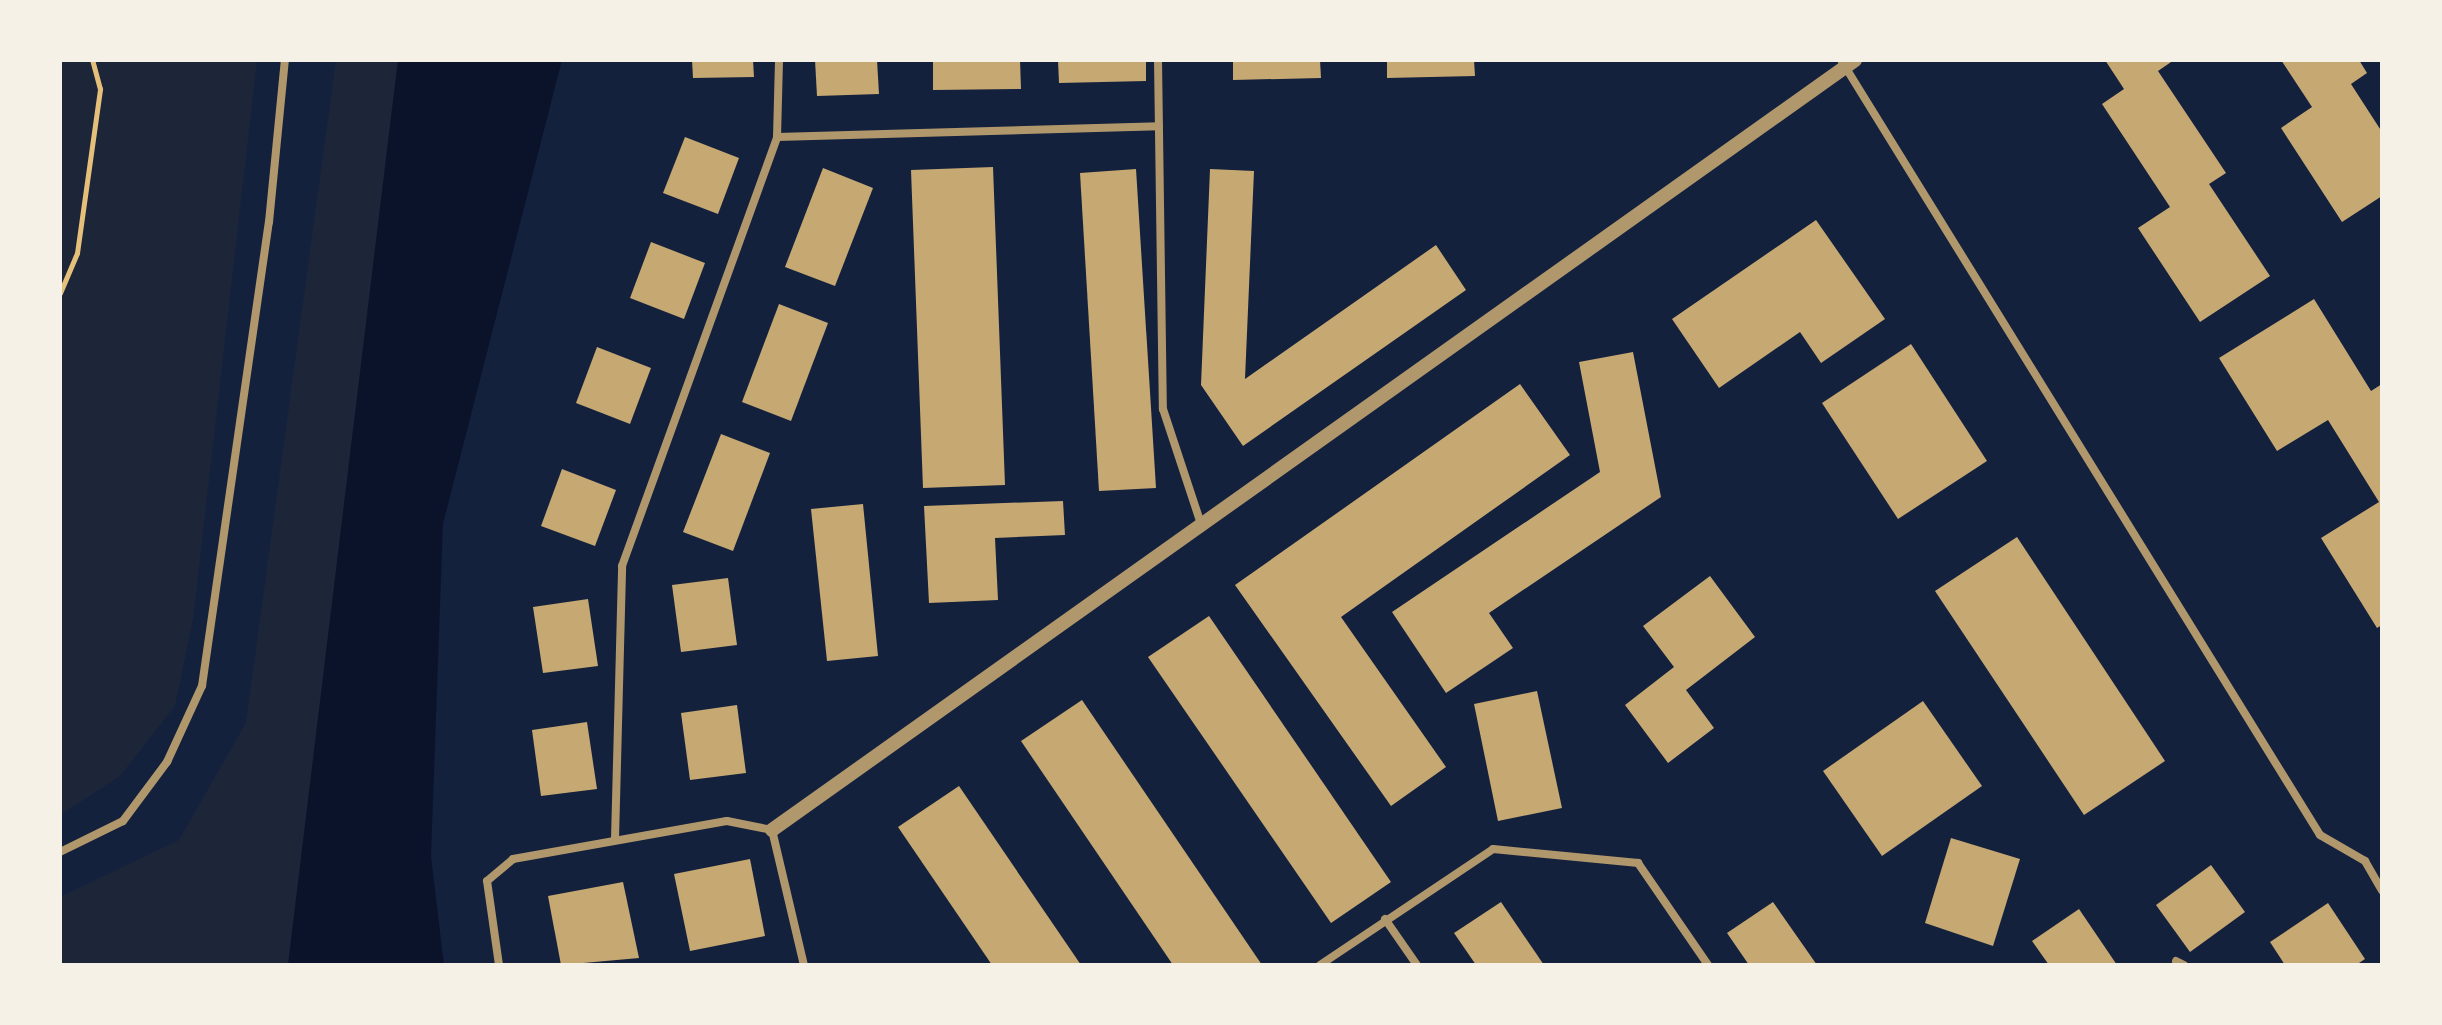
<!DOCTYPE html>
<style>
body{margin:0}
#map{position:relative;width:2442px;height:1025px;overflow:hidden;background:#14213d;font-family:"Noto Sans",sans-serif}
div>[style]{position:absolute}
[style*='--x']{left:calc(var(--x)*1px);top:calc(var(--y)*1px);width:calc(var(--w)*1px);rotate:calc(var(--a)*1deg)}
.green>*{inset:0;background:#1d2539}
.water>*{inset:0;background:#0b132b}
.building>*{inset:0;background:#c6a872}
.path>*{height:5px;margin:-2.5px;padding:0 2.5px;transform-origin:2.5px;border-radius:2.5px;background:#e5c07b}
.minor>*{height:8px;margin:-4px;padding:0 4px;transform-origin:4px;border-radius:4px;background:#b1986c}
.tertiary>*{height:14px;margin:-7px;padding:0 7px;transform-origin:7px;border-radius:7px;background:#b1986c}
span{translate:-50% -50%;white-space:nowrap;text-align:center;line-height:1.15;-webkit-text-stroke:6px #f6f1e7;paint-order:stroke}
.frame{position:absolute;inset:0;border:62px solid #f6f1e7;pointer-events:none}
</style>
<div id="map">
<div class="green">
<div style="clip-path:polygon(60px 60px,257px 60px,193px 619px,175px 706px,120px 776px,60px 815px)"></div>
<div style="clip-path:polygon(336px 60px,398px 60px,288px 965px,60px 965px,60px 897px,179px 840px,246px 723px)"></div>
</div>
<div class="water">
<div style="clip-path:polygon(398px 60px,562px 60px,443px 524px,431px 856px,444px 965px,288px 965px)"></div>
</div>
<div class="building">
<div style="clip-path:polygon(692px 60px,753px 60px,754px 77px,693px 78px)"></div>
<div style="clip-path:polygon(815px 60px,877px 60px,879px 94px,817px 96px)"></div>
<div style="clip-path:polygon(933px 60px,1020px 60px,1021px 89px,933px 90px)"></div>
<div style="clip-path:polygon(1058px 60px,1146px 60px,1146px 81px,1059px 83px)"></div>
<div style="clip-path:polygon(1233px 60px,1320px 60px,1321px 78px,1233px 80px)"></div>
<div style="clip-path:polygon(1387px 60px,1474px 60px,1475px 76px,1387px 78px)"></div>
<div style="clip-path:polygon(2105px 60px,2174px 60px,2158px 71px,2226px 173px,2209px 184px,2270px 276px,2200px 322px,2138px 228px,2170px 207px,2102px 104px,2124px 89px)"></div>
<div style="clip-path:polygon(2281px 60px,2359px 60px,2367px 73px,2351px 84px,2382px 132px,2382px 196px,2342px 222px,2281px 128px,2312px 107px)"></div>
<div style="clip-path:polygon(685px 137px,739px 158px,718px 214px,663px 193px)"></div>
<div style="clip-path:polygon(993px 167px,1005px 485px,923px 488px,911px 170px)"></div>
<div style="clip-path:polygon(823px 168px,873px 188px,835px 286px,785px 267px)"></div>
<div style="clip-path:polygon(1136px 169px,1156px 488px,1099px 491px,1080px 173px)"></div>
<div style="clip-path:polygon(1210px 169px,1254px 171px,1245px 379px,1436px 245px,1466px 290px,1243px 446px,1201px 385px)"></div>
<div style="clip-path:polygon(1816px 220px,1885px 319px,1821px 363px,1800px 332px,1719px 388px,1672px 319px)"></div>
<div style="clip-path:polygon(651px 242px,705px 263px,684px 319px,630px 298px)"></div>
<div style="clip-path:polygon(2314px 299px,2371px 391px,2382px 384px,2382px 625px,2377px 628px,2321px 538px,2379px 502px,2328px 420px,2277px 451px,2219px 358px)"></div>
<div style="clip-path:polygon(779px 304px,828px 323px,791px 421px,742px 402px)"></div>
<div style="clip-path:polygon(1911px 344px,1987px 461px,1898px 519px,1822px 403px)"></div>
<div style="clip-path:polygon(597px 347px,651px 368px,630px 424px,576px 403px)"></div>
<div style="clip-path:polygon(1633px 352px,1661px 497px,1489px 613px,1513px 648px,1446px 693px,1392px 612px,1600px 472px,1579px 362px)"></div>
<div style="clip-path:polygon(1520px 384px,1570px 455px,1341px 617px,1446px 767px,1391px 806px,1235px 585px)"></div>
<div style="clip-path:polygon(721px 434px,770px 453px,733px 551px,683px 532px)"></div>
<div style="clip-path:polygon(562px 469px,616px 490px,595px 546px,541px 526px)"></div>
<div style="clip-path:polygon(1063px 501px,1065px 535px,995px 538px,998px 600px,929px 603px,924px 506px)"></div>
<div style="clip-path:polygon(863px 504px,878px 656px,827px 661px,811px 509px)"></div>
<div style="clip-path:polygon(2017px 537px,2165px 761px,2084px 815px,1935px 591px)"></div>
<div style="clip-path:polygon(1710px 576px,1755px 637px,1686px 690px,1714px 728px,1668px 763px,1625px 705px,1674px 667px,1643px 626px)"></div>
<div style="clip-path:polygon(728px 578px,737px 645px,681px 652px,672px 585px)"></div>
<div style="clip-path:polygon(588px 599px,598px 666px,543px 673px,533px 607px)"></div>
<div style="clip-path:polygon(1209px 616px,1391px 882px,1331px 923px,1148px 657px)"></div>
<div style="clip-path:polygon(1537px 691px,1562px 808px,1498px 821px,1474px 704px)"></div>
<div style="clip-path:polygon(1082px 700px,1262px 965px,1173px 965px,1021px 741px)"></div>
<div style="clip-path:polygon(1923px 701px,1982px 786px,1882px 856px,1823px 771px)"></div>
<div style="clip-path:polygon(737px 705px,746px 773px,690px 780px,681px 713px)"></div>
<div style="clip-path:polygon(587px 722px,597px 789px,541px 796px,532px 730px)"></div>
<div style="clip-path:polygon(959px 786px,1081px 965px,992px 965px,898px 827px)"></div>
<div style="clip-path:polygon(1951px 838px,2020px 859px,1993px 946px,1925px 923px)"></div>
<div style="clip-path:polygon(750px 859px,765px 936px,690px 951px,674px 874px)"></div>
<div style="clip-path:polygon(2211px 865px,2245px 912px,2190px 952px,2156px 905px)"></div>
<div style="clip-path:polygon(623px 882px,639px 958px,561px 965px,548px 896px)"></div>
<div style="clip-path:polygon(1501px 902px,1544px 965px,1476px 965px,1454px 933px)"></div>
<div style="clip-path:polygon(1773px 902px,1817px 965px,1749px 965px,1727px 933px)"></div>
<div style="clip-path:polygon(2328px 903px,2365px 959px,2356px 965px,2285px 965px,2270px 942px)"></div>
<div style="clip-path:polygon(2079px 909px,2117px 965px,2049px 965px,2032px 941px)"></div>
</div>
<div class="path">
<div style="--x:60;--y:293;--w:43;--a:-67"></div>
<div style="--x:77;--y:253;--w:166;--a:-82"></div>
<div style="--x:100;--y:89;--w:30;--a:-105"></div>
</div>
<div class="minor">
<div style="--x:1158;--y:60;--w:349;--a:89.2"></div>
<div style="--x:1163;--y:409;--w:121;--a:71.7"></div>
<div style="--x:1841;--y:60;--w:911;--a:58.28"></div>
<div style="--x:2320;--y:835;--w:52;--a:30"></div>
<div style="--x:2365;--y:861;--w:34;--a:60"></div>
<div style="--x:777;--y:137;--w:382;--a:-1.6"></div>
<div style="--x:615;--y:839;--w:273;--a:-88.5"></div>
<div style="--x:622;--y:566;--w:456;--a:-70.1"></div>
<div style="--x:777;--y:137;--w:77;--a:-88.5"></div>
<div style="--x:60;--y:852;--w:70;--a:-26.2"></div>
<div style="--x:123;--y:821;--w:74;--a:-53.3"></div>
<div style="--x:167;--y:762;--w:84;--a:-65.3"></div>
<div style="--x:202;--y:686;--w:469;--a:-81.8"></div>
<div style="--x:269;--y:222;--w:163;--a:-84.4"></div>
<div style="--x:1385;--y:919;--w:56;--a:55.2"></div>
<div style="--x:2176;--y:961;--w:9;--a:27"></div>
<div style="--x:499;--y:965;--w:85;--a:-98.1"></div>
<div style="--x:487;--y:881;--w:34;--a:-40"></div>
<div style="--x:513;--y:859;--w:217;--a:-10.1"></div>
<div style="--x:727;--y:821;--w:46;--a:11.3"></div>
<div style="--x:772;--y:830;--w:139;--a:76.7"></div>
<div style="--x:1320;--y:965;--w:208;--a:-33.8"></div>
<div style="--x:1493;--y:849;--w:146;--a:5.5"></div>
<div style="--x:1638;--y:863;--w:124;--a:55.5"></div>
</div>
<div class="tertiary">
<div style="--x:772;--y:830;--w:1329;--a:-35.41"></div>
</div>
<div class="frame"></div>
</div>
